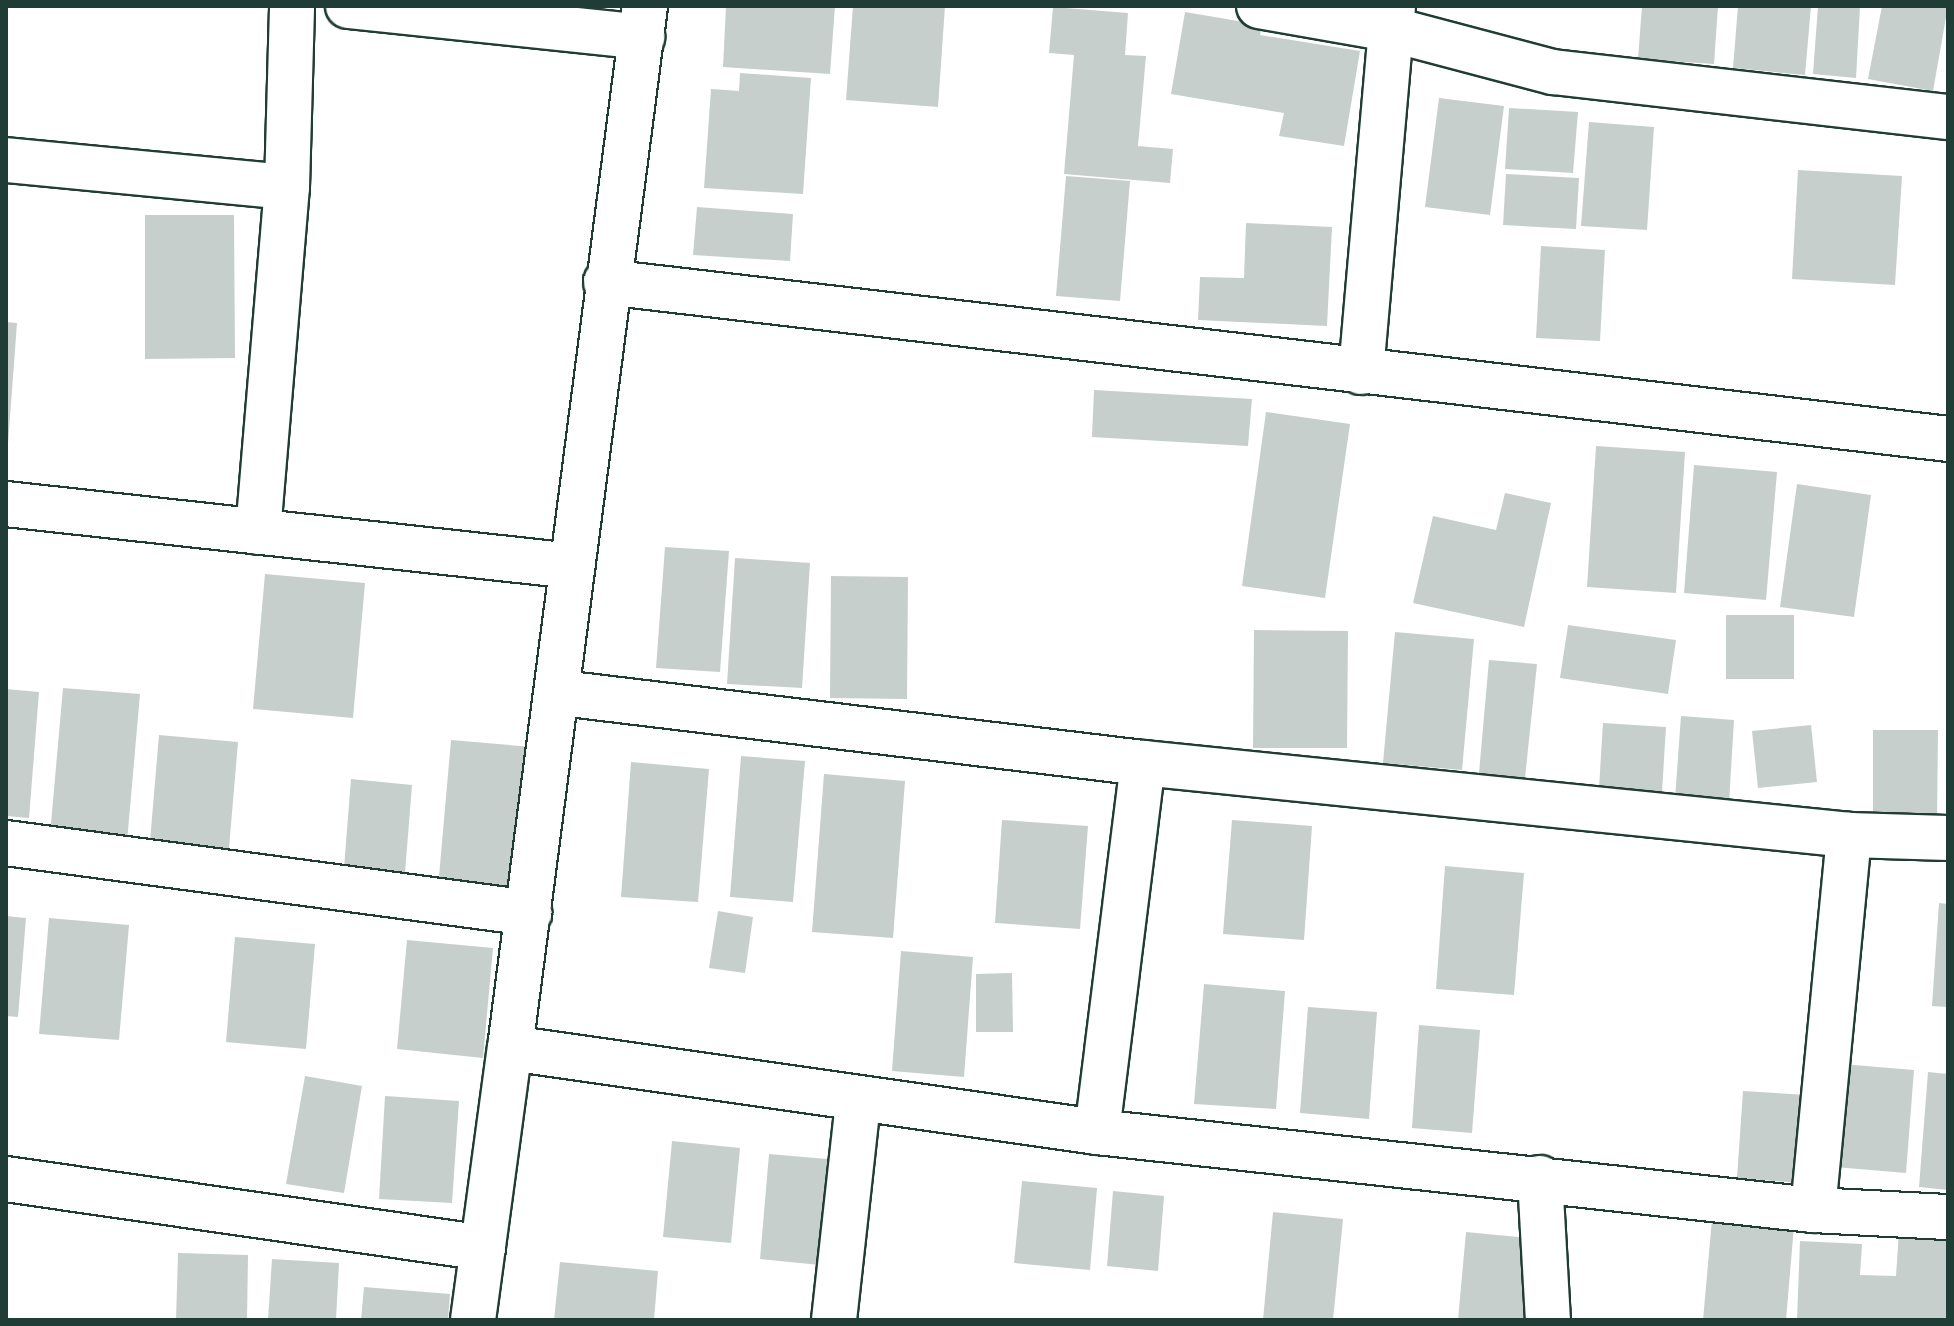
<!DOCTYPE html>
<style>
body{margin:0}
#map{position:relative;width:1954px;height:1326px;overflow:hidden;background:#fff;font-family:"Architects Daughter",sans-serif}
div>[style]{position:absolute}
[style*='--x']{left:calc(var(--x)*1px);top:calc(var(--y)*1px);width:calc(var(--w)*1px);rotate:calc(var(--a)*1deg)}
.building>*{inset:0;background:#c7cfcc}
.roads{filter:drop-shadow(2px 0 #1f3d34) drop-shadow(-2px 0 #1f3d34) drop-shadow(0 2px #1f3d34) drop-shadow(0 -2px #1f3d34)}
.minor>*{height:44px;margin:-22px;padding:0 22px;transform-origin:22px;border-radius:22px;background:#fff}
span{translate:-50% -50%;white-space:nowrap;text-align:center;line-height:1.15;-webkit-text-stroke:6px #fff;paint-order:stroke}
.frame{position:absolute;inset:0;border:8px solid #1f3d34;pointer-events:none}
</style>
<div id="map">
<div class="building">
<div style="clip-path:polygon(726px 6px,835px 6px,830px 74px,723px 67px)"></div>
<div style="clip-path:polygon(853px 6px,945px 6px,938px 107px,846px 100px)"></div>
<div style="clip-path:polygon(1642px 6px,1718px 6px,1714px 64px,1638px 59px)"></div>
<div style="clip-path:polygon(1738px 6px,1811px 6px,1805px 75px,1733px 68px)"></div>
<div style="clip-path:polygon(1818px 6px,1860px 6px,1856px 78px,1813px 74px)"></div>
<div style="clip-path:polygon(1882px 6px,1948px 6px,1933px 91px,1868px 79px)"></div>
<div style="clip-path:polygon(1053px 7px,1128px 13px,1125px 55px,1146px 56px,1138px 146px,1173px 149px,1170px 183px,1064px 174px,1074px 55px,1049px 53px)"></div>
<div style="clip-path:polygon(1185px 12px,1262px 25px,1260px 35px,1360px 51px,1344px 146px,1279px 136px,1284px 113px,1171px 94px)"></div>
<div style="clip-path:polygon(740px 73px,811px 78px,803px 194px,704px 188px,711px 89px,739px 91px)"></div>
<div style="clip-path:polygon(1439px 98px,1504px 106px,1490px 215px,1425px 207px)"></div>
<div style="clip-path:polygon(1509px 108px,1578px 112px,1573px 173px,1505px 169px)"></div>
<div style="clip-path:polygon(1589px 122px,1654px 127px,1647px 230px,1581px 226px)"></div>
<div style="clip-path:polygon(1798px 170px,1902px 176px,1895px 285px,1792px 279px)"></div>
<div style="clip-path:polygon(1506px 174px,1579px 178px,1576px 229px,1503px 225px)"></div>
<div style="clip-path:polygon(1066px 176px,1130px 181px,1120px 301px,1056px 296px)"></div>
<div style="clip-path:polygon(697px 207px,793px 214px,790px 261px,693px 255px)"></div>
<div style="clip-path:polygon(145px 215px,234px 215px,235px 358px,145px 359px)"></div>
<div style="clip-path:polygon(1246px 223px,1332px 227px,1327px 326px,1198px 320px,1200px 277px,1244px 278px)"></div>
<div style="clip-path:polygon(1541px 246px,1605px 250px,1600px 341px,1536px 338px)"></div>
<div style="clip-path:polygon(6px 322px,17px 323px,8px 444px,6px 443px)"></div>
<div style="clip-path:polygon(1094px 390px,1252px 399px,1248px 446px,1092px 437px)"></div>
<div style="clip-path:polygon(1266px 412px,1350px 424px,1325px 598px,1242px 586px)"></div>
<div style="clip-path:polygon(1596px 446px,1685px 452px,1676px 593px,1587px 587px)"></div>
<div style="clip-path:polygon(1694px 465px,1777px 472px,1766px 600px,1684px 593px)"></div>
<div style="clip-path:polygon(1797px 484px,1871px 495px,1854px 617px,1780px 607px)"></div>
<div style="clip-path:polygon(1505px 493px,1551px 503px,1524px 627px,1413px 603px,1433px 516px,1496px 530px)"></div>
<div style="clip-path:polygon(665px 547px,729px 551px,720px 672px,656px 668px)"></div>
<div style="clip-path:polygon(735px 558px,810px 563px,802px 688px,727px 684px)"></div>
<div style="clip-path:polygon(265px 574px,365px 583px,353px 718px,253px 709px)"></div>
<div style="clip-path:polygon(831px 576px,908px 577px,907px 699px,830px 698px)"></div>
<div style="clip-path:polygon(1726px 615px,1794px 615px,1794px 679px,1726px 679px)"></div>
<div style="clip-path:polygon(1568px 625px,1676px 640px,1668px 694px,1560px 678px)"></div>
<div style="clip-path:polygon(1254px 630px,1348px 631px,1347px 748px,1253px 748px)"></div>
<div style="clip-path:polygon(1395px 632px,1474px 639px,1462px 770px,1383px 763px)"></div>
<div style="clip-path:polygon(1489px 660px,1537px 664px,1525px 778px,1479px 773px)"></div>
<div style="clip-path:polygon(63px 688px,140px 694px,127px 842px,50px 835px)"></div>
<div style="clip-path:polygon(6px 689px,39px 692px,29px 818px,6px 816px)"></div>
<div style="clip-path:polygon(1681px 716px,1734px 720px,1729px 803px,1675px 799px)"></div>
<div style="clip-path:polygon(1603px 723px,1666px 727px,1662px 792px,1599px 788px)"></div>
<div style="clip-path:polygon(1811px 725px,1817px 782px,1758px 788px,1752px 731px)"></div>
<div style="clip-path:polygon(1873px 730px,1938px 730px,1937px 822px,1873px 821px)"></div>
<div style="clip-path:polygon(159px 735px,238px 742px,228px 860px,149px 853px)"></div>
<div style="clip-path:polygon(451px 740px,532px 747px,519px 894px,438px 888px)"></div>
<div style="clip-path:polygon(741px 756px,805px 761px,793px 902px,730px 897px)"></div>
<div style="clip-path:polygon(631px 762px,709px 769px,698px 902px,621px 897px)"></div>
<div style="clip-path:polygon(824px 774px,905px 781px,893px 938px,812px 932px)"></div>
<div style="clip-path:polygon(351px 779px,412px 785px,405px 873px,344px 868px)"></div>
<div style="clip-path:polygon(1002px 820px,1088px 826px,1080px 929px,995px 923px)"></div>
<div style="clip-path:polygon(1232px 820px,1312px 826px,1304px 940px,1223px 934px)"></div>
<div style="clip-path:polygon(1445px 866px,1524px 873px,1514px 995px,1436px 989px)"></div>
<div style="clip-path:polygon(1939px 903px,1948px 904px,1948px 1007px,1932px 1006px)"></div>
<div style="clip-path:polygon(718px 911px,753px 917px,745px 973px,709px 968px)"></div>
<div style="clip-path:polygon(6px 916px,26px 918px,18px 1017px,6px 1016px)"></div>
<div style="clip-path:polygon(49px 918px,129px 925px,119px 1040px,39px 1034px)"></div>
<div style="clip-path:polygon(235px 937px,315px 944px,306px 1049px,226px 1042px)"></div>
<div style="clip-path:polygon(407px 940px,493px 948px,483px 1058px,397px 1049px)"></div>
<div style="clip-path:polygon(901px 951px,973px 957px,964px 1077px,892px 1071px)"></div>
<div style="clip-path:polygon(1012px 973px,1013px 1032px,976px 1032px,976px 974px)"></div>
<div style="clip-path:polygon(1204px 984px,1285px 991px,1276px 1109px,1194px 1104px)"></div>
<div style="clip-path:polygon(1308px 1007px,1377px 1012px,1369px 1119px,1300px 1113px)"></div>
<div style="clip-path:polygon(1419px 1025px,1480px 1030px,1472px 1133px,1412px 1128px)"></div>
<div style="clip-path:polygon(1842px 1064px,1914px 1070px,1906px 1173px,1835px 1167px)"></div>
<div style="clip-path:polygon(1928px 1072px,1948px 1074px,1948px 1190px,1919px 1187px)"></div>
<div style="clip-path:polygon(305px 1076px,362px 1086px,344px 1193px,286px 1184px)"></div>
<div style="clip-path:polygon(1743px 1091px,1807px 1095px,1800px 1183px,1737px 1178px)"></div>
<div style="clip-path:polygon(385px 1096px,459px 1101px,452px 1203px,379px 1199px)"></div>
<div style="clip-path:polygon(672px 1141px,740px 1148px,731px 1243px,663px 1237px)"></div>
<div style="clip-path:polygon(769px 1154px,839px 1160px,830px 1266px,760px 1259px)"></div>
<div style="clip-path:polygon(1022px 1181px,1097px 1188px,1090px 1270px,1014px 1263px)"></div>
<div style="clip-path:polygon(1113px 1191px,1164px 1196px,1158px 1271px,1107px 1266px)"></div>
<div style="clip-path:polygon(1273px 1212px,1343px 1219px,1333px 1320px,1263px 1320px)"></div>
<div style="clip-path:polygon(1712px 1219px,1794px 1226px,1786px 1320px,1703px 1320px)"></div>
<div style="clip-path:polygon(1899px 1231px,1948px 1233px,1948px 1320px,1797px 1320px,1800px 1241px,1862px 1244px,1860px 1275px,1896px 1276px)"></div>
<div style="clip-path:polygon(1466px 1232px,1539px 1239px,1532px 1320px,1458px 1320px)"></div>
<div style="clip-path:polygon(178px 1253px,248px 1255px,247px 1320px,176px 1320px)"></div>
<div style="clip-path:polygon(272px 1259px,339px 1263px,336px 1320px,268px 1320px)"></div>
<div style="clip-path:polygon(560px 1262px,658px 1271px,654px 1320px,554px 1320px)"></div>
<div style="clip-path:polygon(364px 1287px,450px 1294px,448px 1320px,361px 1320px)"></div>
</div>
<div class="roads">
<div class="minor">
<div style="--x:348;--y:6;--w:296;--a:6"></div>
<div style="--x:645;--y:6;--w:1051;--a:97.38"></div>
<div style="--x:510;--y:1048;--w:593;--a:8.14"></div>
<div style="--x:1097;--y:1132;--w:720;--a:6.22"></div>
<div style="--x:1813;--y:1210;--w:135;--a:3"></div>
<div style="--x:1259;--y:6;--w:133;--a:10"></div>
<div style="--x:1390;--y:29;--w:169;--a:14.8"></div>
<div style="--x:1553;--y:72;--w:398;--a:6.5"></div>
<div style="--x:6;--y:160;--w:282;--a:5.5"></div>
<div style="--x:606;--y:282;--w:1351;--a:6.67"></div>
<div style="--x:1361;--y:372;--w:367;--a:-85"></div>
<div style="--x:6;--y:504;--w:570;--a:6.24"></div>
<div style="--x:258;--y:532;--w:346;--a:-85.2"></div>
<div style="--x:287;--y:187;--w:181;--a:-88.4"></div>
<div style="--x:561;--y:693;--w:586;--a:6.86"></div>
<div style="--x:1143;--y:763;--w:710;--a:5.82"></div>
<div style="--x:1849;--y:835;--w:99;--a:1.7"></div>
<div style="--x:6;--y:843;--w:528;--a:7.62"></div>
<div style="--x:1097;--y:1132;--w:372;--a:-82.9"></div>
<div style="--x:1540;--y:1178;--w:142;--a:86.8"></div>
<div style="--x:6;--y:1179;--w:482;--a:8.2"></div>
<div style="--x:1813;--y:1210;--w:377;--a:-84.5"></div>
<div style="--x:473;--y:1320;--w:275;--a:-82.3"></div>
<div style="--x:834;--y:1320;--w:219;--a:-83.7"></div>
</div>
</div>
<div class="frame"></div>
</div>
